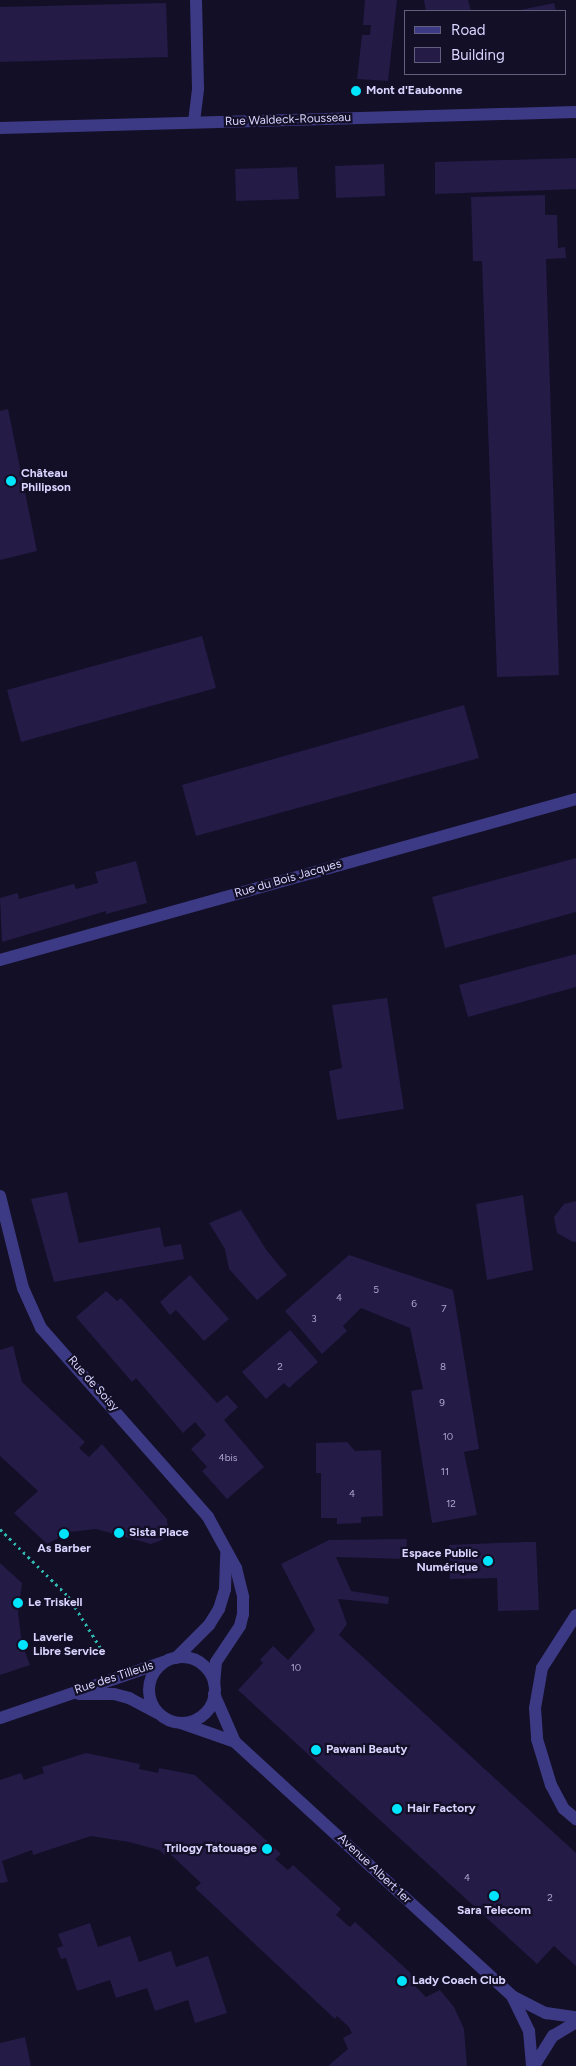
<!DOCTYPE html>
<meta charset="utf-8">
<style>
body{margin:0}
#map{position:relative;width:576px;height:2066px;overflow:hidden;background:#130f26;font-family:Figtree,sans-serif}
div>[style]{position:absolute}
[style*='--x']{left:calc(var(--x)*1px);top:calc(var(--y)*1px);width:calc(var(--w)*1px);rotate:calc(var(--a)*1deg)}
.building>*{inset:0;background:#241b47}
.path>*{height:3px;margin-top:-1.5px;transform-origin:0;background:repeating-linear-gradient(90deg,#2fb8b0 0 2.5px,transparent 0 6.5px)}
.minor>*{height:12px;margin:-6px;padding:0 6px;transform-origin:6px;border-radius:6px;background:#3d3a85}
.minor>.ring{margin:-6px;padding:0;box-sizing:content-box;background:none;border:12px solid #3d3a85;border-radius:50%}
.dots>*{width:14px;height:14px;translate:-50% -50%;box-sizing:border-box;border:2px solid #130f26;border-radius:50%}
span{translate:-50% -50%;white-space:nowrap;text-align:center;line-height:1.15;-webkit-text-stroke:4.5px #130f26;paint-order:stroke}
.number-label{font-size:10px;color:#aca6d1}
.number-label span{-webkit-text-stroke-width:0}
.poi-label{font-size:12px;color:#d9d4ff;font-weight:700}
.left{translate:0 -50%;text-align:left}
.right{translate:-100% -50%;text-align:right}
.street-label{font-size:12px;color:#d9d4ff}
.legend{position:absolute;left:404px;top:10px;width:162px;height:65px;box-sizing:border-box;background:#130f26;border:1px solid #625e7d;margin:0;padding:6px 9px;list-style:none;font-size:15px;color:#d9d4ff}
.legend li{display:flex;align-items:center;gap:10px;height:25px}
.legend b{width:25px;border:1px solid #625e7d}
</style>
<div id="map">
<div class="building">
<div style="clip-path:polygon(365px 0,397px 0,388px 81px,357px 79px,362px 35px,370px 35px,371px 25px,363px 25px)"></div>
<div style="clip-path:polygon(424px 0,468px 0,471px 11px,426px 11px)"></div>
<div style="clip-path:polygon(166px 3px,168px 57px,0 62px,0 7px)"></div>
<div style="clip-path:polygon(554px 3px,556px 11px,520px 11px,520px 10px)"></div>
<div style="clip-path:polygon(576px 158px,576px 189px,435px 194px,435px 162px)"></div>
<div style="clip-path:polygon(384px 164px,385px 196px,336px 198px,335px 166px)"></div>
<div style="clip-path:polygon(297px 167px,299px 199px,236px 201px,235px 169px)"></div>
<div style="clip-path:polygon(545px 195px,545px 215px,557px 215px,558px 248px,565px 247px,566px 258px,546px 259px,559px 675px,497px 677px,482px 261px,473px 261px,471px 197px)"></div>
<div style="clip-path:polygon(8px 409px,37px 551px,0 560px,0 411px)"></div>
<div style="clip-path:polygon(202px 636px,216px 688px,21px 742px,7px 690px)"></div>
<div style="clip-path:polygon(464px 705px,479px 758px,196px 836px,182px 785px)"></div>
<div style="clip-path:polygon(576px 858px,576px 912px,445px 948px,432px 897px)"></div>
<div style="clip-path:polygon(136px 861px,147px 903px,106px 914px,106px 911px,2px 942px,0 898px,18px 893px,19px 899px,74px 884px,76px 889px,98px 883px,95px 872px)"></div>
<div style="clip-path:polygon(576px 954px,576px 987px,468px 1017px,459px 985px)"></div>
<div style="clip-path:polygon(387px 998px,404px 1109px,337px 1120px,329px 1071px,342px 1068px,332px 1005px)"></div>
<div style="clip-path:polygon(67px 1192px,79px 1243px,160px 1227px,164px 1247px,181px 1244px,184px 1259px,54px 1282px,31px 1199px)"></div>
<div style="clip-path:polygon(523px 1195px,533px 1270px,487px 1280px,476px 1204px)"></div>
<div style="clip-path:polygon(576px 1201px,576px 1242px,573px 1242px,557px 1233px,554px 1217px,564px 1204px)"></div>
<div style="clip-path:polygon(241px 1210px,267px 1251px,287px 1275px,257px 1300px,229px 1269px,225px 1249px,209px 1223px)"></div>
<div style="clip-path:polygon(349px 1255px,453px 1290px,479px 1449px,464px 1452px,477px 1515px,432px 1523px,411px 1391px,423px 1389px,410px 1328px,361px 1308px,343px 1326px,347px 1331px,322px 1354px,285px 1311px)"></div>
<div style="clip-path:polygon(190px 1275px,229px 1319px,204px 1341px,176px 1310px,170px 1315px,160px 1302px)"></div>
<div style="clip-path:polygon(106px 1291px,117px 1301px,121px 1298px,217px 1403px,227px 1395px,238px 1407px,224px 1420px,264px 1467px,227px 1499px,202px 1471px,207px 1467px,191px 1449px,206px 1435px,195px 1422px,183px 1433px,136px 1378px,132px 1382px,76px 1317px)"></div>
<div style="clip-path:polygon(290px 1330px,318px 1362px,289px 1388px,284px 1383px,266px 1399px,242px 1372px)"></div>
<div style="clip-path:polygon(13px 1346px,22px 1382px,85px 1442px,79px 1448px,89px 1457px,102px 1444px,167px 1519px,168px 1530px,162px 1540px,151px 1544px,96px 1529px,70px 1532px,47px 1544px,14px 1513px,38px 1491px,0 1456px,0 1350px)"></div>
<div style="clip-path:polygon(347px 1442px,355px 1451px,381px 1450px,383px 1516px,361px 1517px,361px 1523px,337px 1524px,337px 1518px,321px 1518px,321px 1473px,316px 1473px,316px 1443px)"></div>
<div style="clip-path:polygon(407px 1539px,406px 1559px,336px 1557px,351px 1591px,389px 1597px,388px 1604px,338px 1599px,347px 1624px,339px 1635px,576px 1853px,576px 1966px,554px 1946px,537px 1964px,238px 1690px,263px 1663px,260px 1660px,273px 1646px,288px 1660px,315px 1630px,281px 1564px,329px 1540px)"></div>
<div style="clip-path:polygon(525px 1542px,536px 1542px,539px 1610px,498px 1611px,497px 1578px,450px 1579px,449px 1545px)"></div>
<div style="clip-path:polygon(0 1563px,22px 1583px,18px 1613px,22px 1644px,30px 1665px,0 1675px)"></div>
<div style="clip-path:polygon(86px 1753px,140px 1764px,139px 1769px,158px 1773px,159px 1768px,195px 1775px,281px 1854px,275px 1859px,288px 1870px,293px 1865px,341px 1909px,336px 1915px,350px 1927px,355px 1922px,416px 1978px,412px 1983px,426px 1997px,440px 1990px,454px 2007px,464px 2029px,467px 2066px,328px 2066px,348px 2049px,343px 2038px,352px 2033px,349px 2027px,337px 2016px,335px 2019px,195px 1888px,201px 1883px,168px 1852px,165px 1855px,159px 1850px,129px 1842px,91px 1836px,33px 1855px,32px 1850px,2px 1861px,8px 1882px,0 1883px,0 1780px,21px 1773px,24px 1780px,44px 1773px,42px 1767px)"></div>
<div style="clip-path:polygon(90px 1923px,98px 1947px,130px 1936px,139px 1962px,171px 1951px,176px 1967px,208px 1956px,227px 2013px,195px 2023px,188px 2000px,155px 2011px,147px 1988px,116px 1998px,110px 1980px,77px 1991px,66px 1958px,61px 1959px,57px 1948px,63px 1946px,58px 1934px)"></div>
<div style="clip-path:polygon(25px 2037px,31px 2066px,0 2066px,0 2043px)"></div>
</div>
<div class="path">
<div style="--x:0;--y:1529;--w:95;--a:44.6"></div>
<div style="--x:68;--y:1596;--w:70;--a:57.9"></div>
</div>
<div class="minor">
<div style="--x:194;--y:122;--w:34;--a:-83"></div>
<div style="--x:198;--y:88;--w:88;--a:-91.3"></div>
<div style="--x:0;--y:128;--w:576;--a:-1.59"></div>
<div style="--x:0;--y:960;--w:598;--a:-15.62"></div>
<div style="--x:0;--y:1196;--w:95;--a:76"></div>
<div style="--x:23;--y:1288;--w:44;--a:65.8"></div>
<div style="--x:41;--y:1328;--w:252;--a:48.5"></div>
<div style="--x:208;--y:1517;--w:58;--a:61.2"></div>
<div style="--x:236;--y:1568;--w:30;--a:76"></div>
<div style="--x:243;--y:1597;--w:17;--a:90"></div>
<div style="--x:243;--y:1614;--w:12;--a:104"></div>
<div style="--x:240;--y:1626;--w:43;--a:123.7"></div>
<div style="--x:216;--y:1662;--w:21;--a:95"></div>
<div style="--x:576;--y:1615;--w:63;--a:122.7"></div>
<div style="--x:542;--y:1668;--w:41;--a:99.9"></div>
<div style="--x:535;--y:1708;--w:31;--a:86"></div>
<div style="--x:537;--y:1739;--w:48;--a:73.1"></div>
<div style="--x:551;--y:1785;--w:27;--a:62"></div>
<div style="--x:564;--y:1809;--w:16;--a:40"></div>
<div class="ring" style="left:149px;top:1657px;width:54px;height:54px"></div>
<div style="--x:176;--y:1658;--w:47;--a:-45"></div>
<div style="--x:209;--y:1625;--w:19;--a:-58"></div>
<div style="--x:219;--y:1609;--w:21;--a:-73"></div>
<div style="--x:225;--y:1589;--w:35;--a:-88"></div>
<div style="--x:79;--y:1694;--w:35;--a:0"></div>
<div style="--x:114;--y:1694;--w:16;--a:15"></div>
<div style="--x:129;--y:1698;--w:32;--a:28"></div>
<div style="--x:214;--y:1694;--w:52;--a:66.4"></div>
<div style="--x:235;--y:1742;--w:376;--a:42.5"></div>
<div style="--x:512;--y:1996;--w:38;--a:27"></div>
<div style="--x:546;--y:2013;--w:30;--a:8"></div>
<div style="--x:0;--y:1718;--w:173;--a:-18.9"></div>
<div style="--x:181;--y:1723;--w:57;--a:19.4"></div>
<div style="--x:512;--y:1996;--w:39;--a:64"></div>
<div style="--x:529;--y:2031;--w:35;--a:85"></div>
<div style="--x:534;--y:2066;--w:36;--a:-58"></div>
<div style="--x:553;--y:2036;--w:27;--a:-31"></div>
</div>
<div class="dots">
<div style="left:356px;top:91px;background:#00e5ff"></div>
<div style="left:11px;top:481px;background:#00e5ff"></div>
<div style="left:119px;top:1533px;background:#00e5ff"></div>
<div style="left:64px;top:1534px;background:#00e5ff"></div>
<div style="left:488px;top:1561px;background:#00e5ff"></div>
<div style="left:18px;top:1603px;background:#00e5ff"></div>
<div style="left:23px;top:1645px;background:#00e5ff"></div>
<div style="left:316px;top:1750px;background:#00e5ff"></div>
<div style="left:397px;top:1809px;background:#00e5ff"></div>
<div style="left:267px;top:1849px;background:#00e5ff"></div>
<div style="left:494px;top:1896px;background:#00e5ff"></div>
<div style="left:402px;top:1981px;background:#00e5ff"></div>
</div>
<div class="number-label">
<span style="left:376px;top:1290px">5</span>
<span style="left:339px;top:1298px">4</span>
<span style="left:414px;top:1304px">6</span>
<span style="left:444px;top:1309px">7</span>
<span style="left:314px;top:1319px">3</span>
<span style="left:280px;top:1367px">2</span>
<span style="left:443px;top:1367px">8</span>
<span style="left:442px;top:1403px">9</span>
<span style="left:448px;top:1437px">10</span>
<span style="left:228px;top:1458px">4bis</span>
<span style="left:445px;top:1472px">11</span>
<span style="left:352px;top:1494px">4</span>
<span style="left:451px;top:1504px">12</span>
<span style="left:296px;top:1668px">10</span>
<span style="left:467px;top:1878px">4</span>
<span style="left:550px;top:1898px">2</span>
</div>
<div class="poi-label">
<span class="left" style="left:366px;top:91px">Mont d'Eaubonne</span>
<span class="left" style="left:21px;top:481px">Château<br>Philipson</span>
<span class="left" style="left:129px;top:1533px">Sista Place</span>
<span style="left:64px;top:1549px">As Barber</span>
<span class="right" style="left:478px;top:1561px">Espace Public<br>Numérique</span>
<span class="left" style="left:28px;top:1603px">Le Triskell</span>
<span class="left" style="left:33px;top:1645px">Laverie<br>Libre Service</span>
<span class="left" style="left:326px;top:1750px">Pawani Beauty</span>
<span class="left" style="left:407px;top:1809px">Hair Factory</span>
<span class="right" style="left:257px;top:1849px">Trilogy Tatouage</span>
<span style="left:494px;top:1911px">Sara Telecom</span>
<span class="left" style="left:412px;top:1981px">Lady Coach Club</span>
</div>
<div class="street-label">
<span style="left:288px;top:120px;rotate:-2deg">Rue Waldeck-Rousseau</span>
<span style="left:288px;top:879px;rotate:-16deg">Rue du Bois Jacques</span>
<span style="left:93px;top:1384px;rotate:48deg">Rue de Soisy</span>
<span style="left:114px;top:1678px;rotate:-18deg">Rue des Tilleuls</span>
<span style="left:374px;top:1869px;rotate:43deg">Avenue Albert 1er</span>
</div>
<ul class="legend">
<li><b style="height:6px;background:#3d3a85"></b>Road</li>
<li><b style="height:14px;background:#241b47"></b>Building</li>
</ul>
</div>
